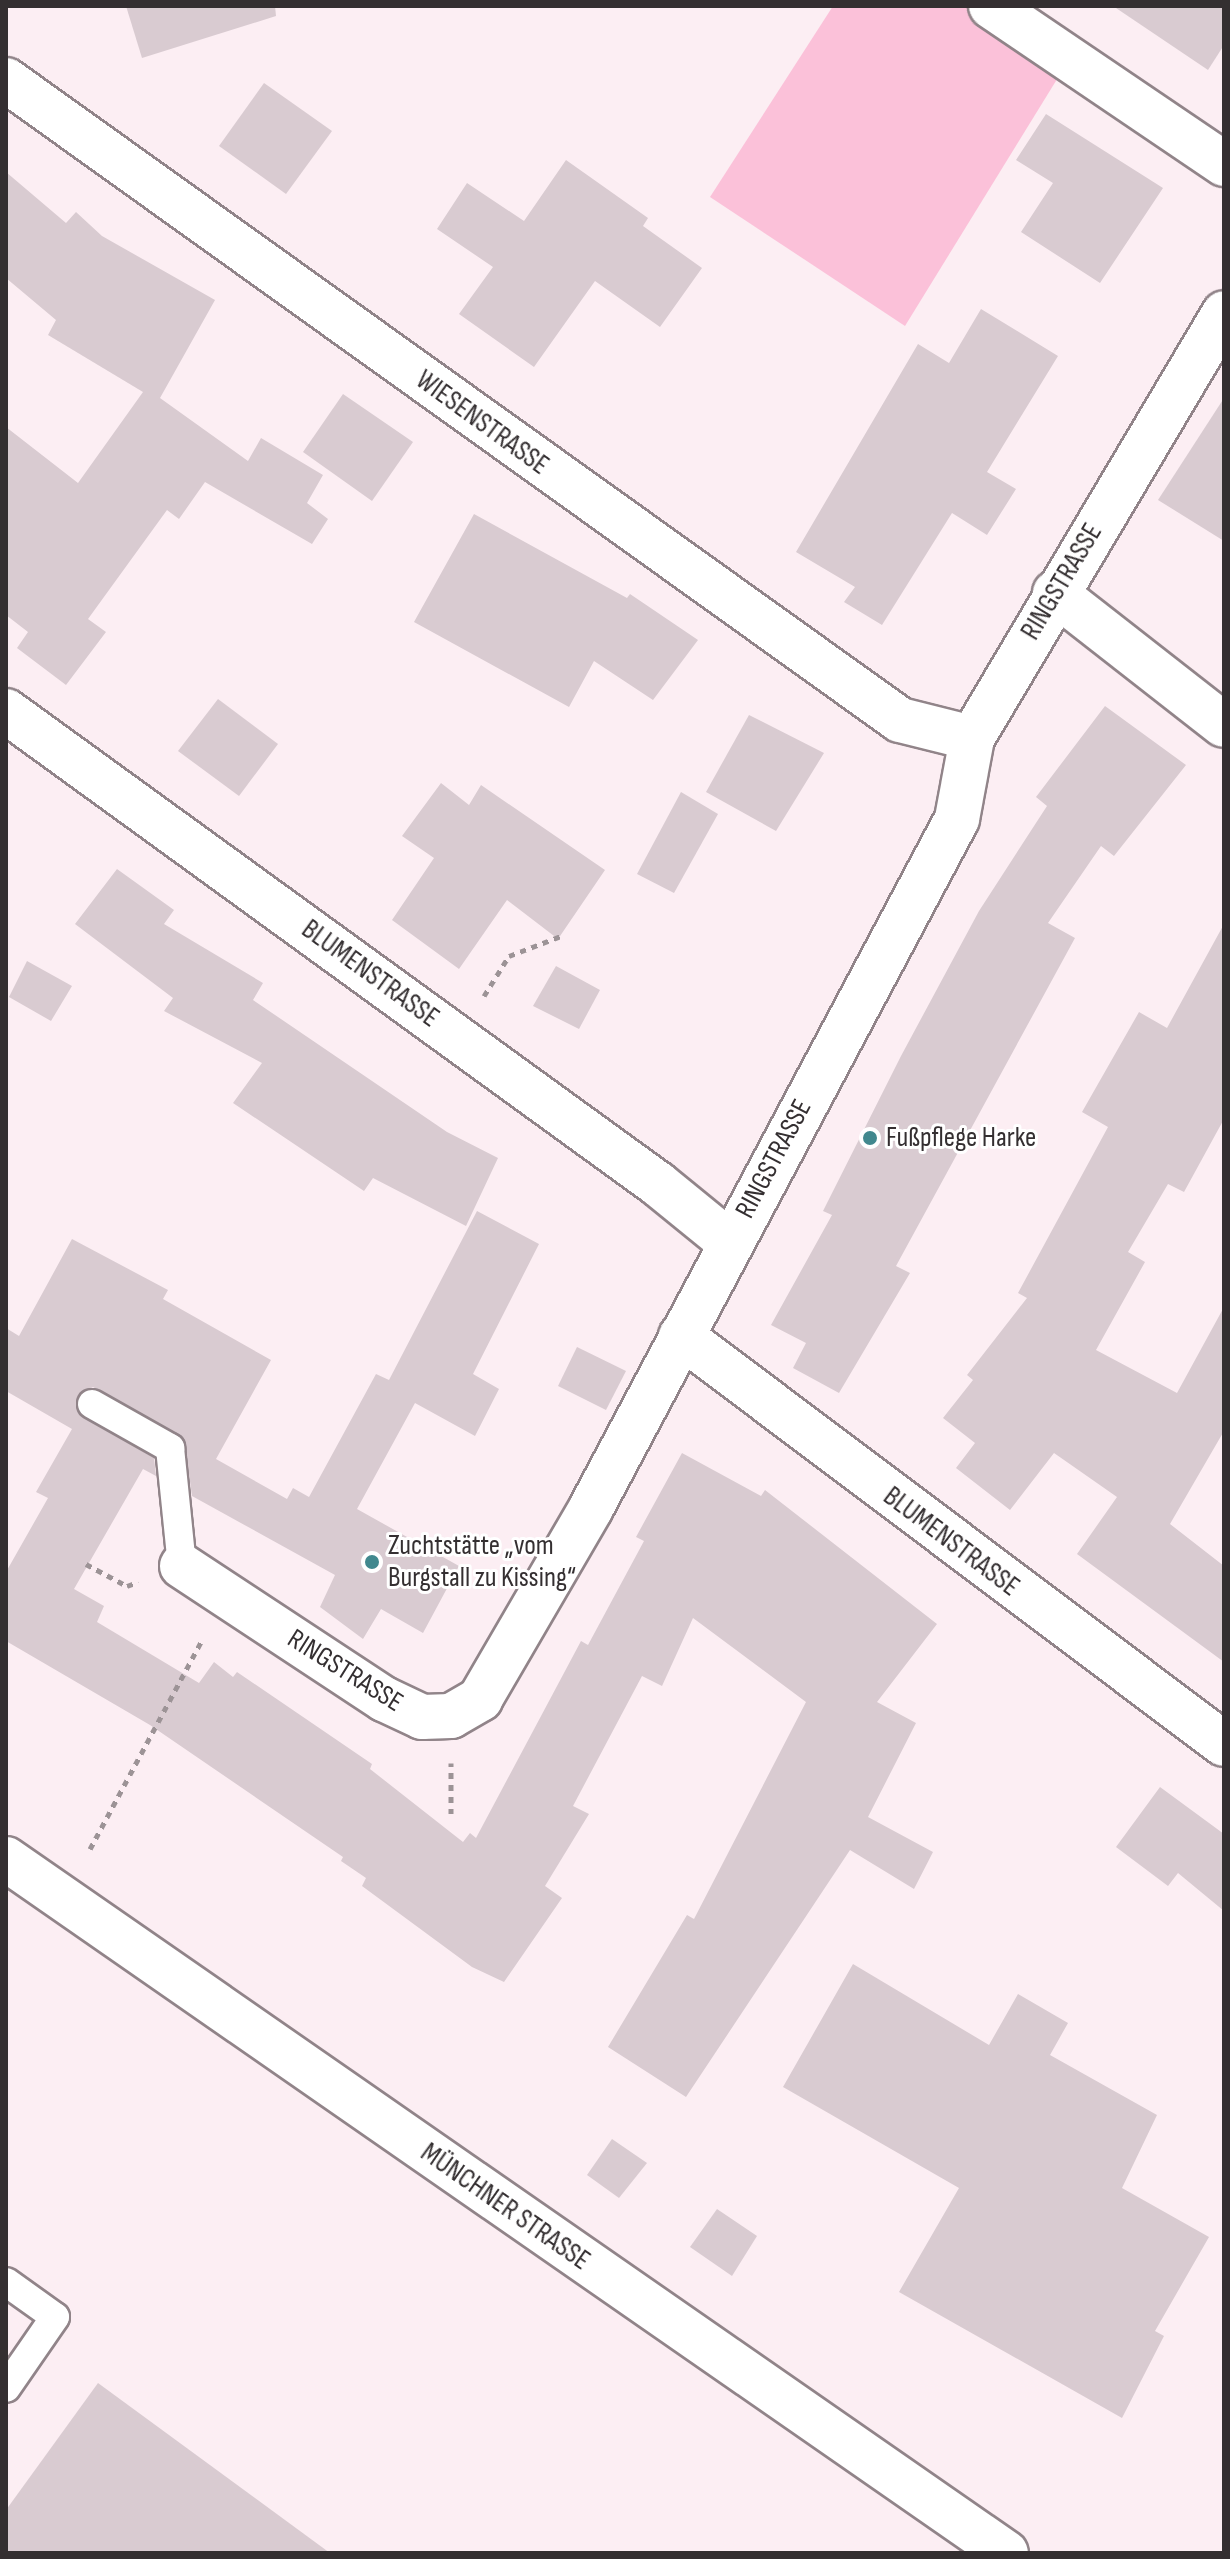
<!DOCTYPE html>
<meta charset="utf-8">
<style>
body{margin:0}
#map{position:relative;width:1230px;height:2559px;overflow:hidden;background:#fceef3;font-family:"Sofia Sans Condensed",sans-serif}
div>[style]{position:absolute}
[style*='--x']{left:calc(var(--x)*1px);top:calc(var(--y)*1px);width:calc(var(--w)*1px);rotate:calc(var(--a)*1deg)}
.green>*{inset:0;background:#fbc1d9}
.building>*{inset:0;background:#d9cbd1}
.path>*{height:5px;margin-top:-2.5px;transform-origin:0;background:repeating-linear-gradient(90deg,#9c9396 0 6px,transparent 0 12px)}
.roads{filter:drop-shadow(2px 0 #918489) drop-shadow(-2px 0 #918489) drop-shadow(0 2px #918489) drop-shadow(0 -2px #918489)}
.lane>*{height:28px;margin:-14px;padding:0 14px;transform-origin:14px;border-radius:14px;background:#fff}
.street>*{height:44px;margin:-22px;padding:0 22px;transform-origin:22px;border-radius:22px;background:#fff}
.primary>*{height:44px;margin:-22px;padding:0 22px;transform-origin:22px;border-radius:22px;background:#fff}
.dots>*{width:22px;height:22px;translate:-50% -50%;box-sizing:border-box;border:4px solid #fff;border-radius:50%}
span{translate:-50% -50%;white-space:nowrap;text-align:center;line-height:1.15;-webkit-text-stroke:6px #fff;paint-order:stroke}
.street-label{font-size:28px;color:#342f31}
.poi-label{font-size:28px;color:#342f31}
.left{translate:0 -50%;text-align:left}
.frame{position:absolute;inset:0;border:8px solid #342f31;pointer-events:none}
</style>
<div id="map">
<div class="green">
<div style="clip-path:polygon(833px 6px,982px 6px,1067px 63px,905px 326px,710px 197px)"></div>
</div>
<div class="building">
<div style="clip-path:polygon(126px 6px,275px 6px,276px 16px,142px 58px)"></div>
<div style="clip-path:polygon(1113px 6px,1224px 6px,1224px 45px,1208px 70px)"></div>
<div style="clip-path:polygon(264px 83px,332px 131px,286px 194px,219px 146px)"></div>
<div style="clip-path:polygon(1046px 114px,1163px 188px,1100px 283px,1021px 232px,1053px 183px,1016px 160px)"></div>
<div style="clip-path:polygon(566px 160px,648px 218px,643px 226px,702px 268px,660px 327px,595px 281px,534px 367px,459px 314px,493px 267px,437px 229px,467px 183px,524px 221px)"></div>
<div style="clip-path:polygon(6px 172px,66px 223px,76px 212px,102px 236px,215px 300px,160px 398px,248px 461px,261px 438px,323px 475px,307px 503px,328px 519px,312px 544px,205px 482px,179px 519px,167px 510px,88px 619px,106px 632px,66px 685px,17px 648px,28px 632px,6px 615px,6px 427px,78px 483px,143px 392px,48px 335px,56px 320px,6px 278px)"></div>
<div style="clip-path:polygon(981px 309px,1058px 356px,987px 472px,1016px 489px,987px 535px,952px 513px,882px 625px,844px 602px,855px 587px,796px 552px,918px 344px,949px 363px)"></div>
<div style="clip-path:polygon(343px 394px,413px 442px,372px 501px,303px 452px)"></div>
<div style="clip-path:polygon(1224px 398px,1224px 541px,1158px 500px)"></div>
<div style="clip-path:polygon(474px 514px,627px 598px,630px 594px,698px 640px,653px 700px,594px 661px,569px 707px,414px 622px)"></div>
<div style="clip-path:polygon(218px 699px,278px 744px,239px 796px,178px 751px)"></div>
<div style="clip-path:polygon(1105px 706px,1186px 765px,1114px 856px,1101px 846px,1048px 923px,1075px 938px,896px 1266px,910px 1273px,839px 1393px,793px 1368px,806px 1343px,771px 1325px,832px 1215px,823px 1211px,901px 1056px,979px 911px,1047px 806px,1036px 797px)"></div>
<div style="clip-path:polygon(749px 715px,824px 753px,776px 831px,706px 792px)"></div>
<div style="clip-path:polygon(441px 783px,469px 805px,481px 785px,605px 870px,558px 939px,507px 900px,459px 969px,392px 920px,434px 858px,402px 836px)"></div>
<div style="clip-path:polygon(681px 792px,718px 814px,674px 893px,637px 874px)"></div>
<div style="clip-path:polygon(117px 869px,174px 910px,164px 924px,263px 983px,253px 1000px,447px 1132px,498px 1158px,466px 1226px,373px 1178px,364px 1191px,233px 1103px,262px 1063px,164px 1011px,173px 998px,75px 924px)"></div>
<div style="clip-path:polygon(1224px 924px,1224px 1119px,1184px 1192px,1168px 1184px,1128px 1252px,1145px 1262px,1096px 1350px,1177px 1393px,1224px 1307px,1224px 1431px,1170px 1524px,1224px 1566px,1224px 1662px,1077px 1554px,1117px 1497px,1054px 1453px,1010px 1510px,956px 1468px,975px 1443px,943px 1418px,973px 1380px,967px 1375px,1027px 1298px,1018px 1293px,1108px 1127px,1082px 1112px,1139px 1012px,1167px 1028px)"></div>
<div style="clip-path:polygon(27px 961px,72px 986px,51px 1021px,9px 997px)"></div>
<div style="clip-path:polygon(556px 966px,600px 990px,579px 1029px,533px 1006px)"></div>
<div style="clip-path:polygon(477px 1211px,539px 1244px,473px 1374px,499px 1389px,475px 1436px,415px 1403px,357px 1509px,459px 1566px,423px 1633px,381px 1609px,363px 1639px,320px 1607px,335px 1575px,192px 1496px,184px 1438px,93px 1387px,78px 1395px,78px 1413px,154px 1458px,156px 1476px,143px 1469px,74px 1589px,104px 1606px,97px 1622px,199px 1683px,214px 1662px,233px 1677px,237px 1672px,372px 1764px,370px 1769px,463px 1842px,470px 1833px,476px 1838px,581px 1641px,588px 1645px,644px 1541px,636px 1537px,682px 1453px,761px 1496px,765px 1490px,937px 1624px,877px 1702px,916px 1723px,868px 1817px,933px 1852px,914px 1889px,850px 1850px,686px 2097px,608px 2047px,687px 1915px,694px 1919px,806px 1702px,693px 1618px,662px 1686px,642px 1676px,573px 1806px,589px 1814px,545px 1886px,562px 1898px,504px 1982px,472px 1967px,362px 1886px,366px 1878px,341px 1861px,343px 1857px,150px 1725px,6px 1641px,6px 1572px,48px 1498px,36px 1492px,72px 1429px,6px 1391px,6px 1328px,19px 1336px,72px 1239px,168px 1290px,163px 1299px,271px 1360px,216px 1459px,287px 1499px,293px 1488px,309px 1497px,376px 1374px,389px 1380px)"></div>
<div style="clip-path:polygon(577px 1347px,626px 1371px,606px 1410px,558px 1386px)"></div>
<div style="clip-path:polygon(1160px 1787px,1224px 1834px,1224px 1911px,1178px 1873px,1168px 1886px,1116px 1847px)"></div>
<div style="clip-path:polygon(853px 1964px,989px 2045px,1018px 1994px,1068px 2023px,1050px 2055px,1157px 2115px,1122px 2188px,1209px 2237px,1155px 2331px,1164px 2336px,1122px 2418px,899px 2292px,959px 2188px,783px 2087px)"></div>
<div style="clip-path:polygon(612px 2139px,647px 2163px,619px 2198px,587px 2175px)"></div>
<div style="clip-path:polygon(717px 2209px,757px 2236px,732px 2276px,690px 2247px)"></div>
<div style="clip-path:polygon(98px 2383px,330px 2553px,6px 2553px,6px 2510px)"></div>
</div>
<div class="path">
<div style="--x:484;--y:996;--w:47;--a:-58"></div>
<div style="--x:509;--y:956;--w:56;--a:-21"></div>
<div style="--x:86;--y:1564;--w:47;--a:28.2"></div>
<div style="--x:127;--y:1586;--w:12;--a:-20"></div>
<div style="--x:451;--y:1814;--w:51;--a:-90"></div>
<div style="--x:90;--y:1849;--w:239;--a:-61.8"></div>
</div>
<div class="roads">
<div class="lane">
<div style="--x:92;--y:1404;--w:90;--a:29.4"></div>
<div style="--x:170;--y:1448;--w:119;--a:84.2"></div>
<div style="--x:6;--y:2282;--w:60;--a:35.5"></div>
<div style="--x:55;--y:2317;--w:86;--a:124.6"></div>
</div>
<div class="street">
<div style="--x:991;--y:6;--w:282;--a:34.1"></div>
<div style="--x:6;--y:80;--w:1099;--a:35.6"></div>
<div style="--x:900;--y:720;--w:74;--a:14"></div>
<div style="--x:1055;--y:593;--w:214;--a:38"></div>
<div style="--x:6;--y:711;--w:806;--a:35.96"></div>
<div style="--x:658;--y:1184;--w:92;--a:39.2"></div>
<div style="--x:681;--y:1336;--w:679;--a:36.92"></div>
<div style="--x:182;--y:1566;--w:242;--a:33.4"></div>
<div style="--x:384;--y:1699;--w:42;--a:25.3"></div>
<div style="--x:422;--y:1717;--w:29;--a:-2"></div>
<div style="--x:451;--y:1716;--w:34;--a:-30"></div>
<div style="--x:480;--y:1699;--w:221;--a:-59.8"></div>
<div style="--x:591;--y:1508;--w:780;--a:-62.02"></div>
<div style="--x:957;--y:819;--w:82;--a:-79.5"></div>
<div style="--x:972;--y:738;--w:494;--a:-59.3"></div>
</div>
<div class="primary">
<div style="--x:6;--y:1859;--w:1217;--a:34.76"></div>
</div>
</div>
<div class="dots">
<div style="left:870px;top:1138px;background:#41888e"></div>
<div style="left:372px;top:1562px;background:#41888e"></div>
</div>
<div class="street-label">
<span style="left:482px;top:423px;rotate:36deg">WIESENSTRASSE</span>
<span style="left:1062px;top:582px;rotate:-59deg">RINGSTRASSE</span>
<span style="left:370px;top:974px;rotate:36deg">BLUMENSTRASSE</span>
<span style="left:774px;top:1159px;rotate:-62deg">RINGSTRASSE</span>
<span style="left:951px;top:1542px;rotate:37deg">BLUMENSTRASSE</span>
<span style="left:345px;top:1671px;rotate:32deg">RINGSTRASSE</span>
<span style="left:505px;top:2207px;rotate:35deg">MÜNCHNER STRASSE</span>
</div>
<div class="poi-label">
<span class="left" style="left:886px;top:1138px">Fußpflege Harke</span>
<span class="left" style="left:388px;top:1562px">Zuchtstätte „vom<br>Burgstall zu Kissing“</span>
</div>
<div class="frame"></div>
</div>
